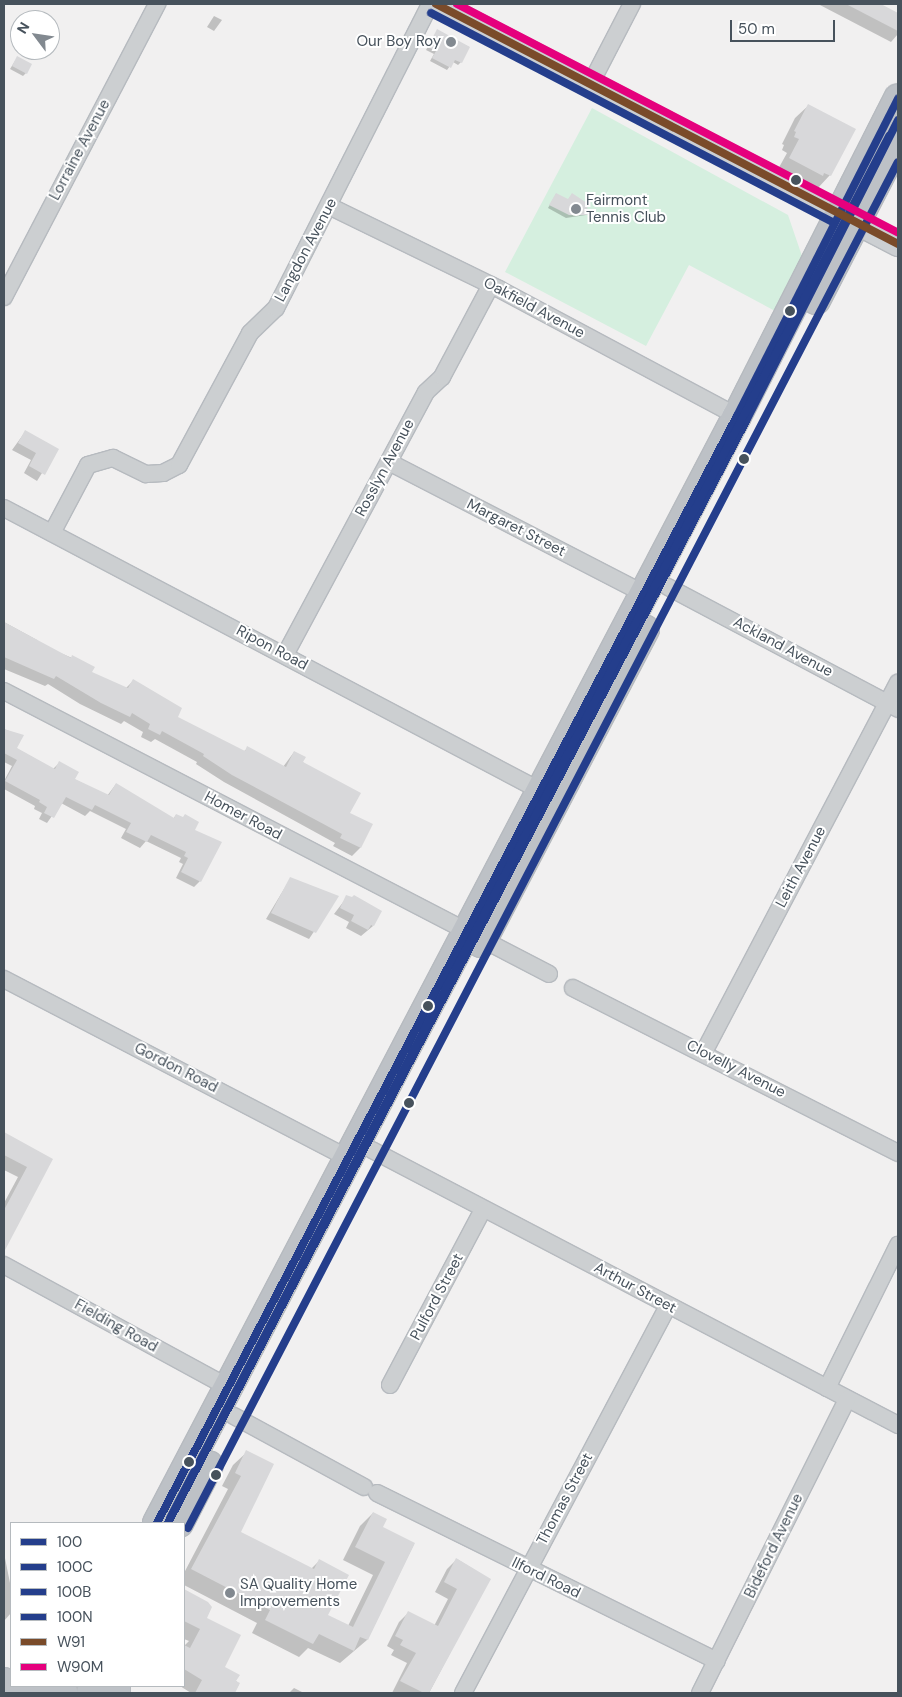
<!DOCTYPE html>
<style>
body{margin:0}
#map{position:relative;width:902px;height:1697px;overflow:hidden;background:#f1f0f0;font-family:"DM Sans",sans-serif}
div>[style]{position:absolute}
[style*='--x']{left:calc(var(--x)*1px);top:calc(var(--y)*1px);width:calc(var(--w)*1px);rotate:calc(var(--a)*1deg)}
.green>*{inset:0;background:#d5efdf}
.shadow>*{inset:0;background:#0003}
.building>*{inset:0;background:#d8d8da}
.roads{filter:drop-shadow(1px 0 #b6babf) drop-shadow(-1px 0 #b6babf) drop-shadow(0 1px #b6babf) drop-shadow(0 -1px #b6babf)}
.street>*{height:16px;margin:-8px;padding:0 8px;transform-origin:8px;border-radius:8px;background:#cccfd1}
.secondary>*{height:24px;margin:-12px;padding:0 12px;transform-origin:12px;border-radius:12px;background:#cccfd2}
.highway>*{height:28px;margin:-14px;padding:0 14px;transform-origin:14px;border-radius:14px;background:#bdc1c6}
.bus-1>*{height:8px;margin:-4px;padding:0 4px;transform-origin:4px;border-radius:4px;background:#243e8c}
.bus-2>*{height:8px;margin:-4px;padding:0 4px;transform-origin:4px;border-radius:4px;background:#243e8c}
.bus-3>*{height:8px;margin:-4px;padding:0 4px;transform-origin:4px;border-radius:4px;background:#243e8c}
.bus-4>*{height:8px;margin:-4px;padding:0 4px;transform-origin:4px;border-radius:4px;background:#243e8c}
.bus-5>*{height:8px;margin:-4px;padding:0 4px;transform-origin:4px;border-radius:4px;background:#7a4b2a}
.bus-6>*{height:8px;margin:-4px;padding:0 4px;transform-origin:4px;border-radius:4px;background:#e5007d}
.dots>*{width:14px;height:14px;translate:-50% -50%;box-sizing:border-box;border:2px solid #fff;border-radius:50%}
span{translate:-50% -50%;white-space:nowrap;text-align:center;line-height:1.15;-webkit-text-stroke:4px #fff;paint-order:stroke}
.poi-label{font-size:15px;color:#47525c}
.right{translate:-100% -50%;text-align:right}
.left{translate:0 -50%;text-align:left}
.street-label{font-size:15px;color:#47525c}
.frame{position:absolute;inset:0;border:5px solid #47525c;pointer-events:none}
.legend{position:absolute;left:10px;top:1522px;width:175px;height:165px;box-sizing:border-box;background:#fff;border:1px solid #b5babe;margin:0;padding:6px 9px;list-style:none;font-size:15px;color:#47525c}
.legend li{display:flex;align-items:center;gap:10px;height:25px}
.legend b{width:25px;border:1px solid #b5babe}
.north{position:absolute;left:10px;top:10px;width:50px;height:50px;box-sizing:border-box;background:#fff;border:1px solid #b5babe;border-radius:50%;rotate:301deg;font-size:14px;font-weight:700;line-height:20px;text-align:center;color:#47525c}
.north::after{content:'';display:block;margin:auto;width:18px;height:22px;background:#828990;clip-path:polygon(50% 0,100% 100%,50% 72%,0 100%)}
.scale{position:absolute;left:730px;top:20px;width:105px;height:22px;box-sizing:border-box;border:2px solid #47525c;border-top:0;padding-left:6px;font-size:15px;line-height:18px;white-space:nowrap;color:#47525c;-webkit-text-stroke:4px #fff;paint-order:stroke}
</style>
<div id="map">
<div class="green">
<div style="clip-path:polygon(592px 108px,788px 215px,803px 259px,775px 311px,689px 265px,646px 346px,505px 272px)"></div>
</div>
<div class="shadow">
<div style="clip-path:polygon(818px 4px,878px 4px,898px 14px,898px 34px,891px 42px)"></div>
<div style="clip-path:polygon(214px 16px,222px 20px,214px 31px,207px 27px)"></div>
<div style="clip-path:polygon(437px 31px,469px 47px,461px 62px,458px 65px,453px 62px,447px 70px,430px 61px,434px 54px,426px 50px)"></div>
<div style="clip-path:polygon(15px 61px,26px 73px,23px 76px,10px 69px)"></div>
<div style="clip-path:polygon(809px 105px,830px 175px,817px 189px,777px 171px,787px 153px,782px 150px,784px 145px,782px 144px,795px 118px)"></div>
<div style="clip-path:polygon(556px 194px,586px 215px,566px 218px,548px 208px)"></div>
<div style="clip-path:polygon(25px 432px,57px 449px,37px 481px,24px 473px,31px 460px,12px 450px)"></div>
<div style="clip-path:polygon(4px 622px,37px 640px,35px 642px,93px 667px,90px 672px,125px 689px,133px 681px,176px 718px,243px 752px,248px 748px,283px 767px,294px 752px,348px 813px,371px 825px,360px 848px,352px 856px,333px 846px,335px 843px,224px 782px,196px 764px,197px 762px,155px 739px,151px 742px,141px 737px,143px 732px,124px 721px,121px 724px,80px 704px,48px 684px,45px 686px,4px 669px)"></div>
<div style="clip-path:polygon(4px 729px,22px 736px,16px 748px,53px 769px,59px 763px,74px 779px,107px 796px,116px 784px,173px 819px,176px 815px,194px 830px,200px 881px,194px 887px,176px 878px,183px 864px,179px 862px,181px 858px,146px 841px,140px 848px,121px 838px,126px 829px,90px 811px,85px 816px,61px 803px,47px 823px,39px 819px,42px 813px,34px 809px,35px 806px,4px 789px,4px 781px,12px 766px,4px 762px)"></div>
<div style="clip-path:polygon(290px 879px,337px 897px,309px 939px,266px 919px)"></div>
<div style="clip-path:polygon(347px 897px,373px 926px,361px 936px,346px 928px,349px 922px,334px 914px)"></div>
<div style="clip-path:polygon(7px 1135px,51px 1159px,4px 1244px,4px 1203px,18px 1177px,4px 1170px,4px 1138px)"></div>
<div style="clip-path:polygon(247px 1452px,240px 1533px,311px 1569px,319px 1561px,326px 1616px,348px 1626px,373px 1575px,343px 1560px,360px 1526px,373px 1513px,381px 1528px,414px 1544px,367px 1640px,340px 1663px,308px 1648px,299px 1657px,252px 1633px,257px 1623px,184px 1585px,184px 1573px,228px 1489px,222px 1486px,233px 1465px)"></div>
<div style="clip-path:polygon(4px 1553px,11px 1588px,11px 1613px,4px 1621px)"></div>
<div style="clip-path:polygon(457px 1559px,489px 1579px,429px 1693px,392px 1693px,407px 1663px,391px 1655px,394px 1650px,387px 1646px,399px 1622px,408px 1613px,434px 1626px,448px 1599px,435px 1592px,447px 1569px)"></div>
<div style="clip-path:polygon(184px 1591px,207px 1603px,205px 1618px,223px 1667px,239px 1684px,234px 1693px,191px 1693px,180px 1686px,184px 1686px,184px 1646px,189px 1641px,184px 1639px)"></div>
<div style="clip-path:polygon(294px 1688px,304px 1693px,289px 1693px)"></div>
</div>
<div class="building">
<div style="clip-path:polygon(846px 4px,881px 4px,898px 13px,898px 31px)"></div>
<div style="clip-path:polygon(437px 29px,470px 47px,462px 63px,455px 60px,451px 68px,432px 58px,436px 51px,428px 47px)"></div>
<div style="clip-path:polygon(17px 56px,32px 64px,27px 74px,12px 66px)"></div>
<div style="clip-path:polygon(808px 104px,856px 129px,831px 176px,824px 173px,823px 176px,789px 158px,799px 139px,794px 137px,796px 132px,794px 131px)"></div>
<div style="clip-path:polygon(556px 193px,568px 199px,572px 193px,587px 203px,588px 215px,569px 215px,549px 205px)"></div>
<div style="clip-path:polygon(25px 430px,59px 449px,45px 475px,29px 466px,36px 453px,18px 443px)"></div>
<div style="clip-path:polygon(4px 622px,71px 658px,72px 655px,95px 667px,92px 672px,128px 688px,133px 679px,182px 708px,178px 717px,245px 751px,247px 746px,286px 767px,294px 751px,306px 757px,303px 762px,361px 793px,350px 813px,373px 824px,361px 848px,340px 838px,342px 834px,232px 775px,203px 756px,204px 754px,162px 731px,160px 735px,148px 729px,150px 724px,132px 713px,130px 717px,101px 703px,56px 676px,54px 679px,4px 657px)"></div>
<div style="clip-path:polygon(4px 729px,24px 735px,17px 748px,55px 769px,59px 761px,79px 772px,75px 779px,109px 795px,116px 783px,174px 818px,176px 814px,183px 817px,185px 814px,199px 822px,195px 830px,222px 842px,201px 882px,181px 872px,188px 858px,184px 856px,186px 852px,151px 835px,147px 842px,126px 832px,131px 823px,95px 805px,92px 810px,66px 797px,54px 818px,44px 813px,47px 807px,39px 802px,40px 800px,5px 781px,17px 760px,4px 753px)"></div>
<div style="clip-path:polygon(290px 877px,339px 896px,316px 933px,271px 913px)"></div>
<div style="clip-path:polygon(346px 895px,352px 897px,354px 895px,382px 911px,374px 926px,371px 925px,368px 930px,351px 921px,354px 915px,340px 908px)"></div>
<div style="clip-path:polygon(4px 1132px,53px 1159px,4px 1252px,4px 1210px,27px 1167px,4px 1155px)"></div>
<div style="clip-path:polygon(246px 1450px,274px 1464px,241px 1532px,314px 1569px,319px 1559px,349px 1575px,328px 1615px,353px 1627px,385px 1562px,355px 1547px,373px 1512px,387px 1519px,383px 1527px,415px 1543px,368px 1640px,360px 1637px,354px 1651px,319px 1634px,313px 1644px,265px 1620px,270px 1610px,191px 1569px,241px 1476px,235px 1473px)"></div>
<div style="clip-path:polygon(456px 1558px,491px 1579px,429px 1693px,424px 1693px,400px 1681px,416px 1653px,400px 1645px,403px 1640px,395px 1636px,408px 1611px,438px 1626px,457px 1589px,444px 1582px)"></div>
<div style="clip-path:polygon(184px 1589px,208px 1602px,212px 1607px,207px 1618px,241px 1635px,225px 1667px,240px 1675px,236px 1681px,240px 1683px,235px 1693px,195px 1693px,202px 1680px,184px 1669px,184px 1645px,190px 1648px,200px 1629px,184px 1621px)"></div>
</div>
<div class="roads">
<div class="street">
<div style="--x:591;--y:83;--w:89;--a:-62.6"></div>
<div style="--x:329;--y:206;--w:189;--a:26"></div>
<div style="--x:499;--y:289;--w:270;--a:28.1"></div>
<div style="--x:4;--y:297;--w:331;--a:-62.4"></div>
<div style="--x:389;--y:462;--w:286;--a:27.3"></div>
<div style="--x:4;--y:508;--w:605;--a:27.79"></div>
<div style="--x:52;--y:533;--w:77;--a:-62.1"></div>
<div style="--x:88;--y:465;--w:26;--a:-16"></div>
<div style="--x:113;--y:458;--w:37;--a:26"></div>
<div style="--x:146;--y:474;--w:17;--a:-3"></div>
<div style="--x:163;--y:473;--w:18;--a:-27"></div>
<div style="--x:179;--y:465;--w:150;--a:-61.7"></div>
<div style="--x:250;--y:333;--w:36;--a:-44"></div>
<div style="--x:276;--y:308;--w:341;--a:-63.1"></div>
<div style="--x:668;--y:587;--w:260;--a:27.9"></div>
<div style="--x:285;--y:655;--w:298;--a:-61.8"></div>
<div style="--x:426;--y:392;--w:22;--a:-43"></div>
<div style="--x:442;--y:377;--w:104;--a:-62"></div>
<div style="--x:4;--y:691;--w:614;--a:27.44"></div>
<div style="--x:4;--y:979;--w:388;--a:27.5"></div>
<div style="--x:573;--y:988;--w:364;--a:26.9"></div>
<div style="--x:704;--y:1052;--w:417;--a:-62.3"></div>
<div style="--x:372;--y:1150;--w:594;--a:27.6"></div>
<div style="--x:4;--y:1265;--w:255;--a:28.6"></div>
<div style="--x:390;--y:1385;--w:199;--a:-62.1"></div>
<div style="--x:827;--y:1388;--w:160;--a:-63.6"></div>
<div style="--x:234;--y:1416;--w:148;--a:28.6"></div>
<div style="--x:377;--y:1493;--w:379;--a:26.3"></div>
<div style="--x:463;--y:1693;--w:438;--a:-62.1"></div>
<div style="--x:700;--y:1693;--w:329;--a:-63.4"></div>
</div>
<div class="secondary">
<div style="--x:436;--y:4;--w:521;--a:27.45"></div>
</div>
<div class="highway">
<div style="--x:816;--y:300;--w:179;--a:-62.7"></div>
<div style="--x:481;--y:943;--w:354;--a:-62.4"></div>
<div style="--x:157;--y:1523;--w:1250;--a:-62.35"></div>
<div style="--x:737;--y:416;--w:356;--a:-63.1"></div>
<div style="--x:179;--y:1523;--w:65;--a:-62.7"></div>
<div style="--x:4;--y:1682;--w:23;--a:29"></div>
<div style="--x:48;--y:1686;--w:17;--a:25"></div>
<div style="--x:116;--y:1686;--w:7;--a:90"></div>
<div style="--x:91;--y:1693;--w:8;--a:-67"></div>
</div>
</div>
<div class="bus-1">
<div style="--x:157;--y:1523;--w:1250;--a:-62.35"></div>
<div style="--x:737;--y:416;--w:356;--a:-63.1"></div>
</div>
<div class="bus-2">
<div style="--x:431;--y:13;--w:454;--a:27.5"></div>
<div style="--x:168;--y:1523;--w:1244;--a:-62.32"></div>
<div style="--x:746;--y:421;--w:337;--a:-63.2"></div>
</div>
<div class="bus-3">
<div style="--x:188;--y:1528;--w:1539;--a:-62.54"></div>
</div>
<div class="bus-4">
<div style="--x:170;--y:1518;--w:1558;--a:-62.51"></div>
</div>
<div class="bus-5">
<div style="--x:436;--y:4;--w:521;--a:27.45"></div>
</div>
<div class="bus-6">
<div style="--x:457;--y:4;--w:497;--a:27.4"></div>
</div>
<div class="dots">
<div style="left:451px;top:42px;background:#828990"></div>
<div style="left:796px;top:180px;background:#47525c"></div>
<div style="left:576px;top:209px;background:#828990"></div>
<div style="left:790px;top:311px;background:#47525c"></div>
<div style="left:744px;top:459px;background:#47525c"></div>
<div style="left:428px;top:1006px;background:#47525c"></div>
<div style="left:409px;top:1103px;background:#47525c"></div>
<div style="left:189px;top:1462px;background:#47525c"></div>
<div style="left:216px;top:1475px;background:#47525c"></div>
<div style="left:230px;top:1593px;background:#828990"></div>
</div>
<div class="poi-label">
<span class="right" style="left:441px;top:42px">Our Boy Roy</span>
<span class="left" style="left:586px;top:209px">Fairmont<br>Tennis Club</span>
<span class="left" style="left:240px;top:1593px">SA Quality Home<br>Improvements</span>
</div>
<div class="street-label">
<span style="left:80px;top:150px;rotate:-62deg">Lorraine Avenue</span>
<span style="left:306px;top:250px;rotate:-62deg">Langdon Avenue</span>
<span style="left:534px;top:308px;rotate:28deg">Oakfield Avenue</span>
<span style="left:385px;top:468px;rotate:-62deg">Rosslyn Avenue</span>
<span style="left:516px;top:528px;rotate:27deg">Margaret Street</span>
<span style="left:783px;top:647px;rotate:28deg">Ackland Avenue</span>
<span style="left:272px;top:648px;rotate:28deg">Ripon Road</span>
<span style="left:243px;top:816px;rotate:28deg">Homer Road</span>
<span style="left:801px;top:867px;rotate:-62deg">Leith Avenue</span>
<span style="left:176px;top:1068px;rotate:27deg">Gordon Road</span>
<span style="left:736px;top:1069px;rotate:27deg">Clovelly Avenue</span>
<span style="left:635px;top:1288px;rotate:28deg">Arthur Street</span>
<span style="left:437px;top:1297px;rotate:-62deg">Pulford Street</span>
<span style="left:116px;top:1326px;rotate:29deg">Fielding Road</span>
<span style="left:565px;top:1499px;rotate:-62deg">Thomas Street</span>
<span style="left:774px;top:1546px;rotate:-64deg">Bideford Avenue</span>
<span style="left:546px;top:1578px;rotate:26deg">Ilford Road</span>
</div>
<div class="frame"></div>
<ul class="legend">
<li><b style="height:6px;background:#243e8c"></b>100</li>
<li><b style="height:6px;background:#243e8c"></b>100C</li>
<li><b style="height:6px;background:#243e8c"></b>100B</li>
<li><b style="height:6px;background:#243e8c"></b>100N</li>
<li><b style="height:6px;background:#7a4b2a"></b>W91</li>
<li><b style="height:6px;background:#e5007d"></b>W90M</li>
</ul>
<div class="north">N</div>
<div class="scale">50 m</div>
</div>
